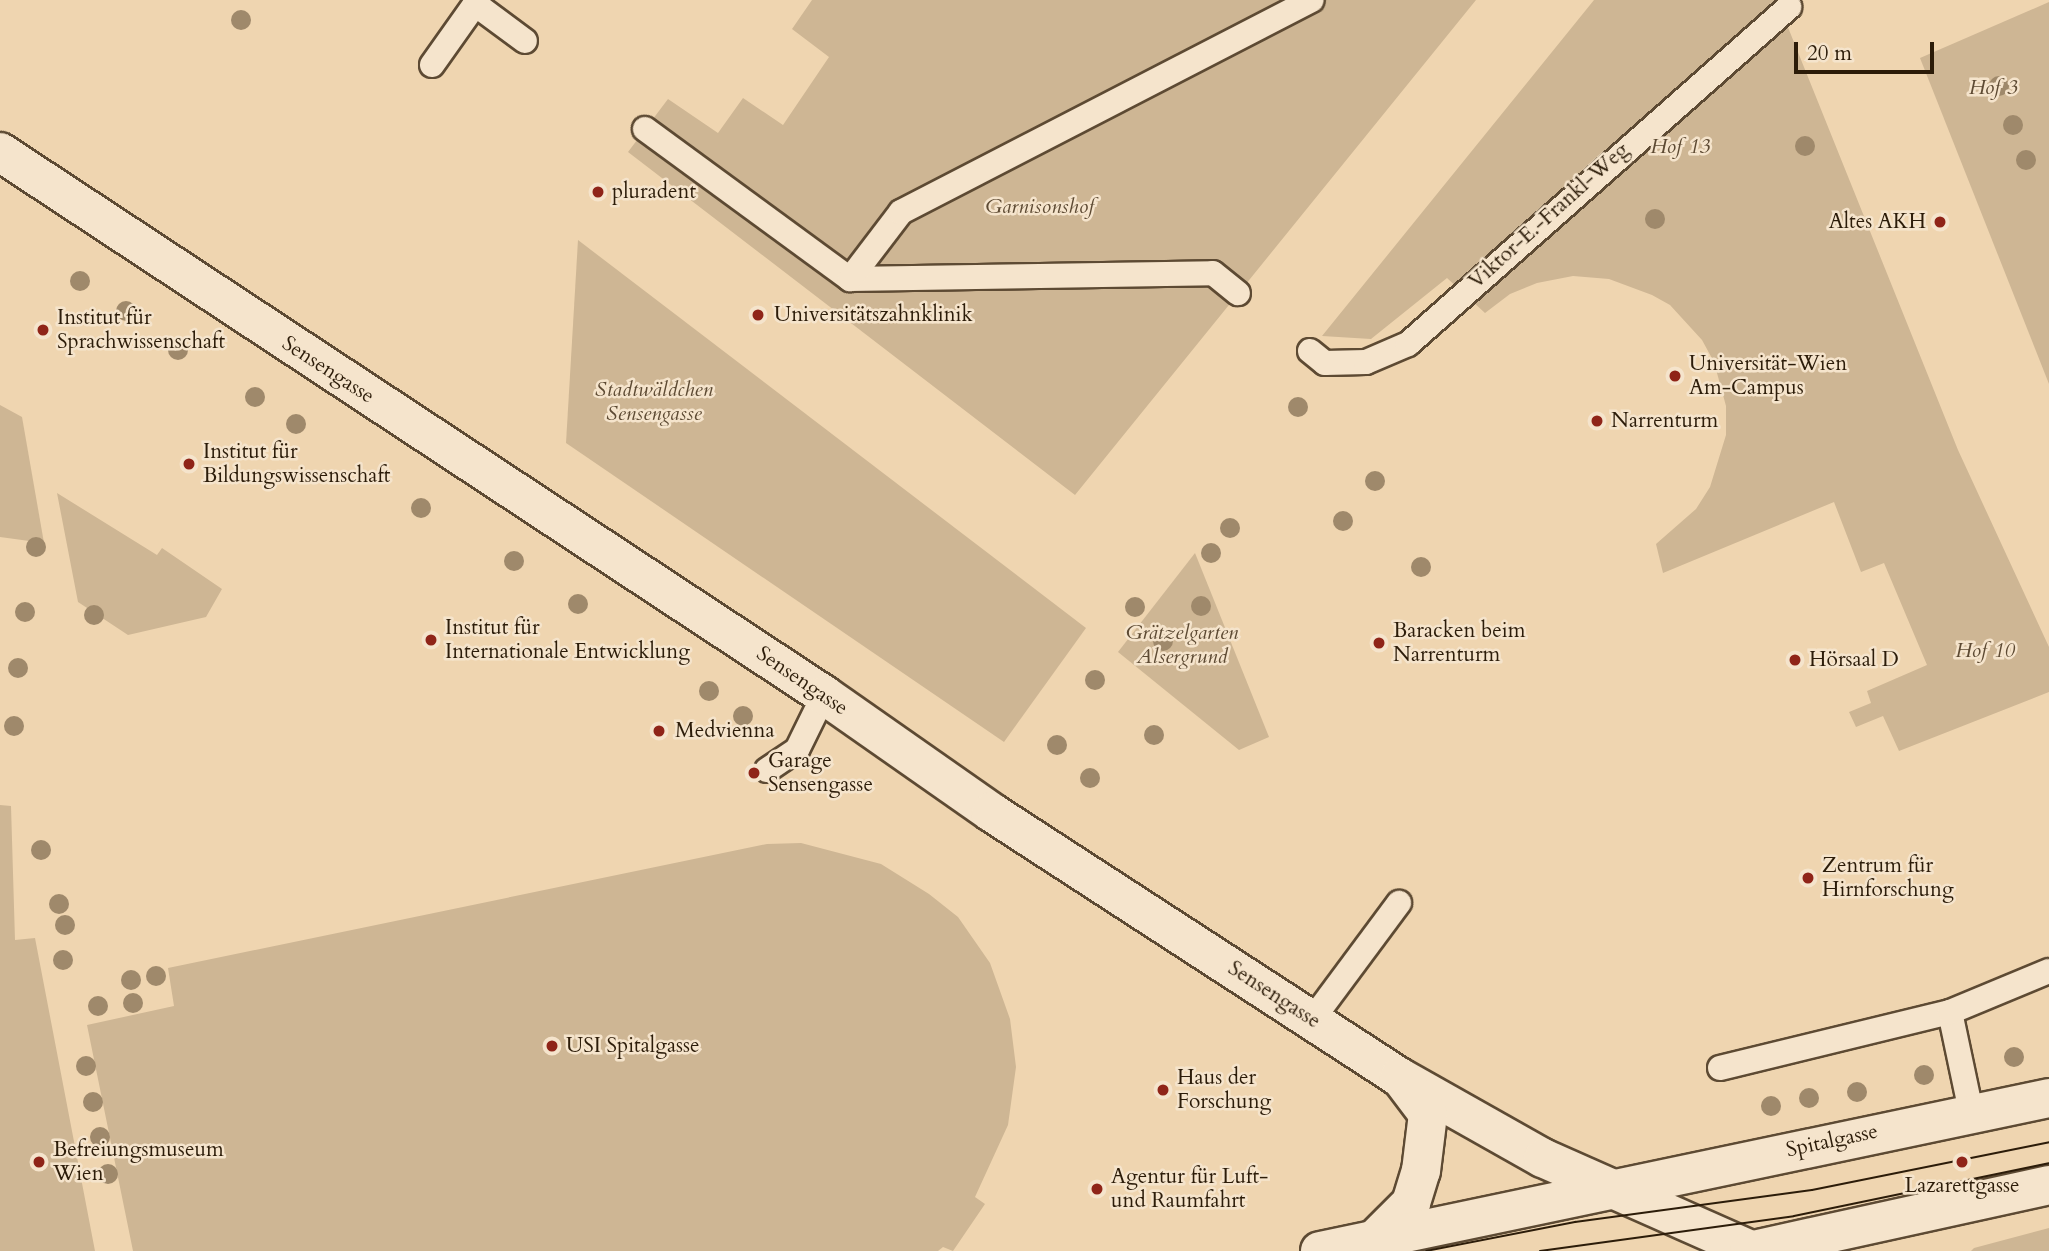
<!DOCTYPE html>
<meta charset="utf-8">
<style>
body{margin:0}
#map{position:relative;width:2049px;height:1251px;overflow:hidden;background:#efd5b0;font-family:Cardo,serif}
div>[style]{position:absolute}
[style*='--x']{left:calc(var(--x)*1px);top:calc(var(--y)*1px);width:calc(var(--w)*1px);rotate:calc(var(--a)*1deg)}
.green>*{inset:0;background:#ceb694}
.roads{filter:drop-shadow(2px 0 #5d4a33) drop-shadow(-2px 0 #5d4a33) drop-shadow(0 2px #5d4a33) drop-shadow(0 -2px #5d4a33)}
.lane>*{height:24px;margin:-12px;padding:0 12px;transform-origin:12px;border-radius:12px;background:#f5e4cc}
.secondary>*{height:38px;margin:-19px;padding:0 19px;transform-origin:19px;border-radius:19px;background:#f5e4cc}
.tram>*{height:2px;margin:-1px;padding:0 1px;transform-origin:1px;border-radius:1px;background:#2c1c09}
.trees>*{width:20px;height:20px;margin:-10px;border-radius:50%;background:#9f896b}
.dots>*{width:19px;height:19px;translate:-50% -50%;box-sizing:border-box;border:4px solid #f5e4cc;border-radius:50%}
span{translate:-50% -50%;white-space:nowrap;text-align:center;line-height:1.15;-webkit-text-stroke:5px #f5e4cc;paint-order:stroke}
.park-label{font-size:21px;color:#5d4a33;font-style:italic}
.poi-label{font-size:21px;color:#2c1c09}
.left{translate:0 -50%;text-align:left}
.right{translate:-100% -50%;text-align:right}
.street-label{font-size:21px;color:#2c1c09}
.scale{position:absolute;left:1794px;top:42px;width:140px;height:32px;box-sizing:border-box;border:4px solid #2c1c09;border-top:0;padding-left:9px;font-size:21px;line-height:24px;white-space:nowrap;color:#2c1c09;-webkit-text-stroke:5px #f5e4cc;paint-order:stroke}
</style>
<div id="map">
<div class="green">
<div style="clip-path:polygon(812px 0,1476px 0,1075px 495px,628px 152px,668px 99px,718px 133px,743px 98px,783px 125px,829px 57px,792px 29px)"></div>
<div style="clip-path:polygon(1594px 0,1777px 0,1958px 450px,2049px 647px,2049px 692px,1899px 751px,1883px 716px,1856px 727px,1849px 712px,1871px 703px,1867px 691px,1927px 665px,1884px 563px,1861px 572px,1834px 502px,1663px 573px,1656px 544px,1696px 509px,1710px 487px,1726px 435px,1726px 406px,1714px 362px,1702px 340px,1670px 305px,1652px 295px,1609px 279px,1573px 276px,1537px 283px,1510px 294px,1485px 313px,1447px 278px,1371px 339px,1322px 336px)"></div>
<div style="clip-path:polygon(2049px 2px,2049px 384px,1920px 58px)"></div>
<div style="clip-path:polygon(578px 240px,1086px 628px,1004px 742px,566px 443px)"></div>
<div style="clip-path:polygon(0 405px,22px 417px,44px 543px,0 537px)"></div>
<div style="clip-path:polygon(57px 493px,157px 555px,162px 548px,222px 589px,206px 617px,128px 635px,78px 602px)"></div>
<div style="clip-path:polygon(1195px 553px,1269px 737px,1239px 750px,1118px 652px)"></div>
<div style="clip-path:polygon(0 805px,11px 806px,15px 940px,35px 938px,95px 1251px,0 1251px)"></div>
<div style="clip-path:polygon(801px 843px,881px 864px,929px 894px,958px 917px,990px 963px,1010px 1019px,1016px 1067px,1008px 1125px,975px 1197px,985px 1204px,953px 1251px,943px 1247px,938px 1251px,133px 1251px,87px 1025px,174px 1006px,168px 968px,767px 844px)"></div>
<div style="clip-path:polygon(2049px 1228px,2049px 1251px,1971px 1251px,1974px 1248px)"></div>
</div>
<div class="roads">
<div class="lane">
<div style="--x:475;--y:4;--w:62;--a:36.5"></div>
<div style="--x:432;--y:65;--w:80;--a:-54.7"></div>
<div style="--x:645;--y:129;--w:254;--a:36.2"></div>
<div style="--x:850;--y:279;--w:363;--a:-0.9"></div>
<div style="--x:1213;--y:273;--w:32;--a:39"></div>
<div style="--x:850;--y:279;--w:84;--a:-52.7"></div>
<div style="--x:901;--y:212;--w:462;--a:-27.3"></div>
<div style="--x:1310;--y:351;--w:19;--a:39"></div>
<div style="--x:1325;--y:363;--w:41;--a:-1.4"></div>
<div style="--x:1366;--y:362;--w:46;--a:-23.2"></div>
<div style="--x:1408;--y:344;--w:509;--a:-41.49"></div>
<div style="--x:767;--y:770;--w:36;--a:-34"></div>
<div style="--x:797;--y:750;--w:61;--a:-63.9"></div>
<div style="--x:1950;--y:1012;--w:102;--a:78.1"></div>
<div style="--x:1312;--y:1020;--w:146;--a:-53.4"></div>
<div style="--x:1720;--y:1068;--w:237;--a:-13.7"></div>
<div style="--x:1950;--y:1012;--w:107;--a:-22.5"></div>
</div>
<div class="secondary">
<div style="--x:0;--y:152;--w:987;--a:33.38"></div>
<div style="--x:824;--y:695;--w:204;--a:35"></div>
<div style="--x:991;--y:812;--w:487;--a:33"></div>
<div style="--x:1399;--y:1077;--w:165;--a:29.4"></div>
<div style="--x:1543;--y:1158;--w:230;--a:23.9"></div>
<div style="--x:1375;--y:1239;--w:51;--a:-45"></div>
<div style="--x:1411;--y:1203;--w:34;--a:-73"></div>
<div style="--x:1421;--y:1171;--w:57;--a:-83"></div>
<div style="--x:1428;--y:1114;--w:41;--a:-127.1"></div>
<div style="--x:1320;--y:1251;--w:745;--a:-11.85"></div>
<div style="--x:1749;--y:1251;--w:307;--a:-12.4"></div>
</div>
</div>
<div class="tram">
<div style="--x:1426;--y:1251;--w:152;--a:-11"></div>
<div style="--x:1575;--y:1222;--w:239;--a:-7.7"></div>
<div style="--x:1812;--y:1190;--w:242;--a:-11.4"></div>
<div style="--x:1540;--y:1251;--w:256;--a:-7.8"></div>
<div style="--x:1794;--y:1216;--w:260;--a:-11.7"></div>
</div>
<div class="trees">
<div style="left:241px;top:20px"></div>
<div style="left:1999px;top:86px"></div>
<div style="left:2013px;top:125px"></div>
<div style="left:1805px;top:146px"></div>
<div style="left:2026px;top:160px"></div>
<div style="left:1655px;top:219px"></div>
<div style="left:80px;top:281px"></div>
<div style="left:126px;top:311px"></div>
<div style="left:178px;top:350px"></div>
<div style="left:255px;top:397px"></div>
<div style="left:1298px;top:407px"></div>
<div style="left:296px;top:424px"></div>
<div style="left:1375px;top:481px"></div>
<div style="left:421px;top:508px"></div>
<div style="left:1343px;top:521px"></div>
<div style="left:1230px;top:528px"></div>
<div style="left:36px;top:547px"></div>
<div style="left:1211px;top:553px"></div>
<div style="left:514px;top:561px"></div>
<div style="left:1421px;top:567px"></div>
<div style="left:578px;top:604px"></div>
<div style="left:1201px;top:606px"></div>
<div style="left:1135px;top:607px"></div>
<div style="left:25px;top:612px"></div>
<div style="left:94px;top:615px"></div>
<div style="left:1163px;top:641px"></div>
<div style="left:18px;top:668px"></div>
<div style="left:1095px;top:680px"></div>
<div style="left:709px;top:691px"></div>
<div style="left:743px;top:716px"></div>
<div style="left:14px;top:726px"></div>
<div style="left:1154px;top:735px"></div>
<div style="left:1057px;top:745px"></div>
<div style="left:1090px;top:778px"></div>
<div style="left:41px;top:850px"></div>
<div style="left:59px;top:904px"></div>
<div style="left:65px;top:925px"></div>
<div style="left:63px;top:960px"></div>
<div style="left:156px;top:976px"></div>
<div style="left:131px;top:980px"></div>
<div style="left:133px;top:1003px"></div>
<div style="left:98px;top:1006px"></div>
<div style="left:2014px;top:1057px"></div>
<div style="left:86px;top:1066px"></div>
<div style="left:1924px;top:1075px"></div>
<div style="left:1857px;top:1092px"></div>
<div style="left:1809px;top:1098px"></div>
<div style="left:93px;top:1102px"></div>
<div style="left:1771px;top:1106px"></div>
<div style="left:100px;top:1137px"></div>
<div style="left:108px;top:1174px"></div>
</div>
<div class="dots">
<div style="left:598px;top:192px;background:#8f2418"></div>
<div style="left:1940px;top:222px;background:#8f2418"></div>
<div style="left:758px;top:315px;background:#8f2418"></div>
<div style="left:43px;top:330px;background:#8f2418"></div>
<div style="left:1675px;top:376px;background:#8f2418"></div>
<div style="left:1597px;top:421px;background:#8f2418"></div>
<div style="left:189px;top:464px;background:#8f2418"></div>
<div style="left:431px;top:640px;background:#8f2418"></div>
<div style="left:1379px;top:643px;background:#8f2418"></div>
<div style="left:1795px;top:660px;background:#8f2418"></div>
<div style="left:659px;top:731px;background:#8f2418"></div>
<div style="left:754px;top:773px;background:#8f2418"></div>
<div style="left:1808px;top:878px;background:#8f2418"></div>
<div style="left:552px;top:1046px;background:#8f2418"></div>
<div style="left:1163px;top:1090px;background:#8f2418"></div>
<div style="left:39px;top:1162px;background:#8f2418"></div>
<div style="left:1962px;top:1162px;background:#8f2418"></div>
<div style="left:1097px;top:1189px;background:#8f2418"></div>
</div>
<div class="park-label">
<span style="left:1993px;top:88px">Hof 3</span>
<span style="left:1680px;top:147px">Hof 13</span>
<span style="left:1040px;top:207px">Garnisonshof</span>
<span style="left:654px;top:402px">Stadtwäldchen<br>Sensengasse</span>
<span style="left:1182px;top:645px">Grätzelgarten<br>Alsergrund</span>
<span style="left:1985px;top:651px">Hof 10</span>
</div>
<div class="poi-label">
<span class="left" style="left:612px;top:192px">pluradent</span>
<span class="right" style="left:1926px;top:222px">Altes AKH</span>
<span class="left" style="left:774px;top:315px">Universitätszahnklinik</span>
<span class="left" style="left:57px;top:330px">Institut für<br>Sprachwissenschaft</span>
<span class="left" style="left:1689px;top:376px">Universität-Wien<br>Am-Campus</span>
<span class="left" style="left:1611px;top:421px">Narrenturm</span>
<span class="left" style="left:203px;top:464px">Institut für<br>Bildungswissenschaft</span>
<span class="left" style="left:445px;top:640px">Institut für<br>Internationale Entwicklung</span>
<span class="left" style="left:1393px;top:643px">Baracken beim<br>Narrenturm</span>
<span class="left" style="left:1809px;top:660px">Hörsaal D</span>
<span class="left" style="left:675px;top:731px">Medvienna</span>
<span class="left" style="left:768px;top:773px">Garage<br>Sensengasse</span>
<span class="left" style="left:1822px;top:878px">Zentrum für<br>Hirnforschung</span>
<span class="left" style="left:566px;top:1046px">USI Spitalgasse</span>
<span class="left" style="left:1177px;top:1090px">Haus der<br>Forschung</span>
<span class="left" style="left:53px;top:1162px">Befreiungsmuseum<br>Wien</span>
<span class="left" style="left:1111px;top:1189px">Agentur für Luft-<br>und Raumfahrt</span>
<span style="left:1962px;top:1186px">Lazarettgasse</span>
</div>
<div class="street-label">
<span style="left:1549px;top:216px;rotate:-42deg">Viktor-E.-Frankl-Weg</span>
<span style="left:328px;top:370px;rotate:33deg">Sensengasse</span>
<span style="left:802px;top:681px;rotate:34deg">Sensengasse</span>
<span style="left:1274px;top:995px;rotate:33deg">Sensengasse</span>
<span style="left:1832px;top:1141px;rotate:-12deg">Spitalgasse</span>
</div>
<div class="scale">20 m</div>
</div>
